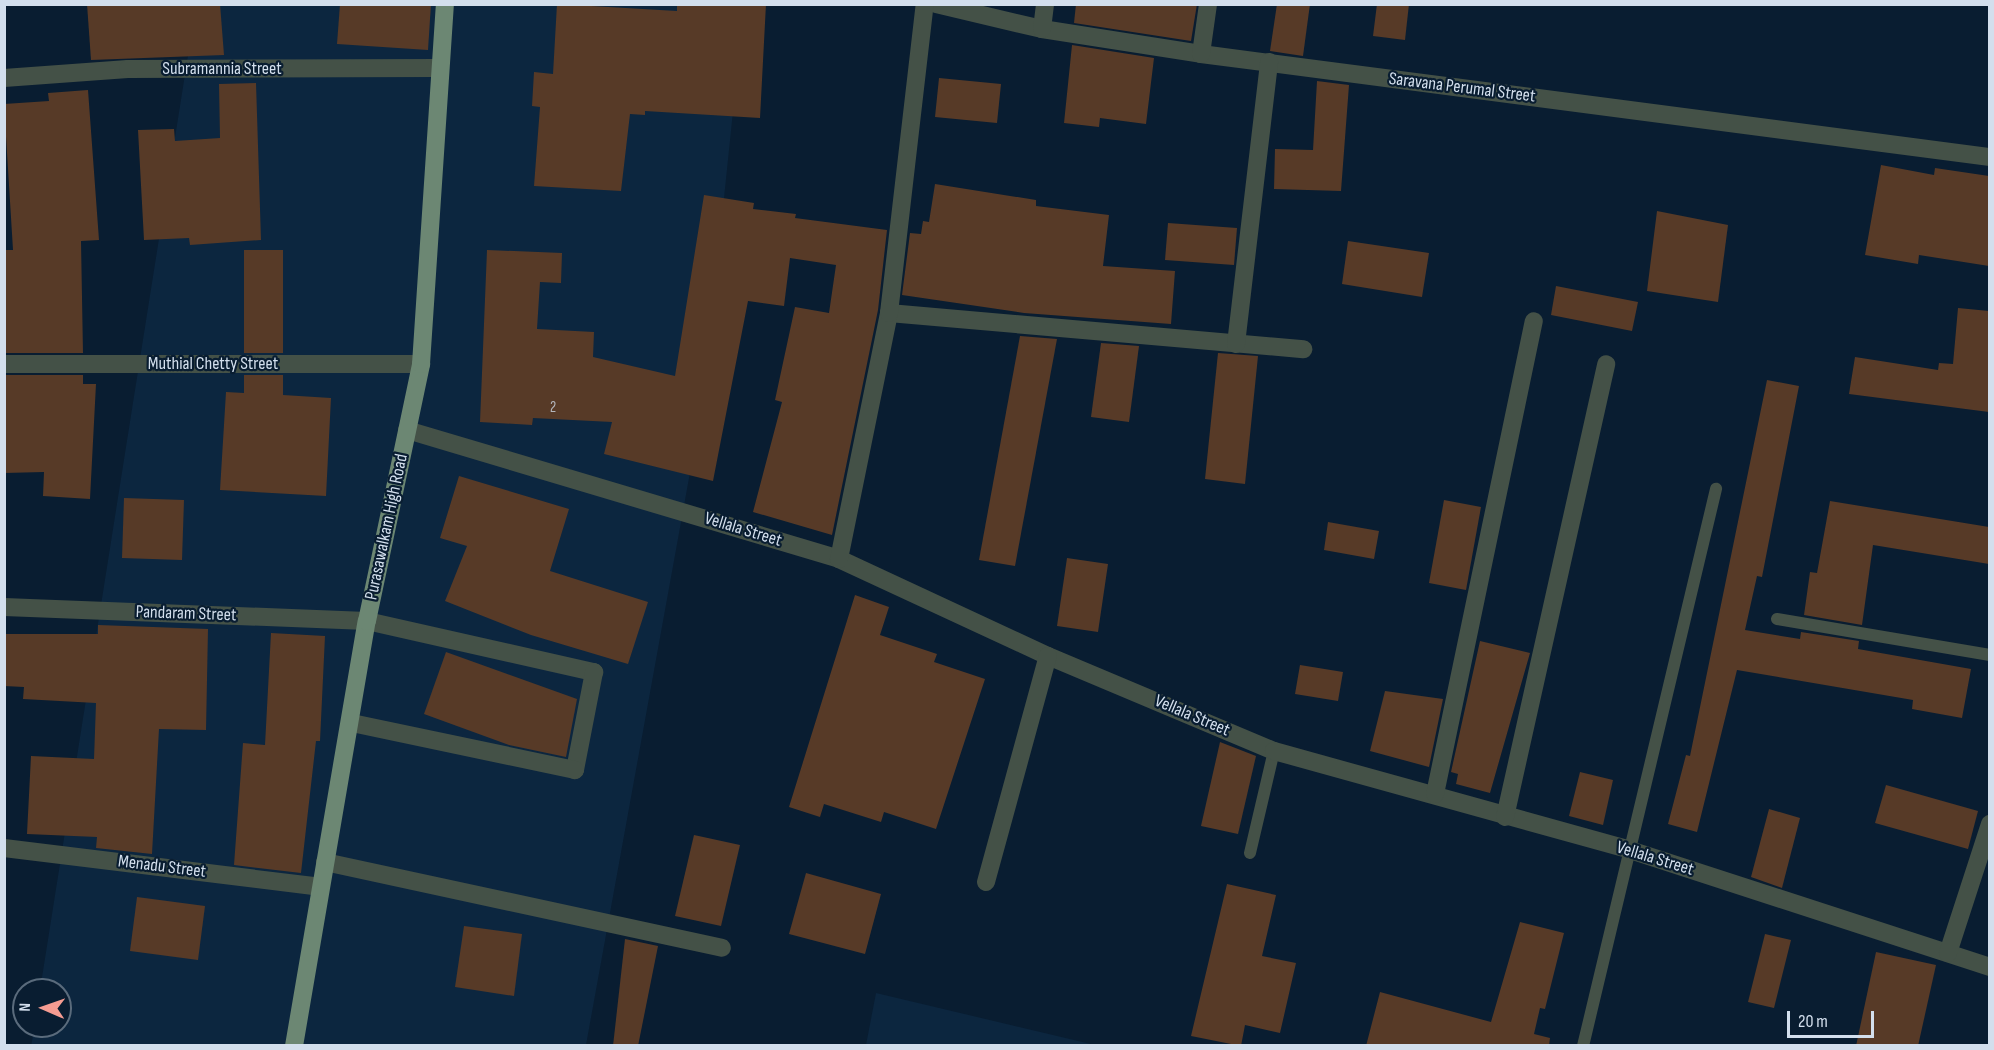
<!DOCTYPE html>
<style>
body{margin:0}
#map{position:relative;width:1994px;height:1050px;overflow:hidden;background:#091d31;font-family:"Sofia Sans Condensed",sans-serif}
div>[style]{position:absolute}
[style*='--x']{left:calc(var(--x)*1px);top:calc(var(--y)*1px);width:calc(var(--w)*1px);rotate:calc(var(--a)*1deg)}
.built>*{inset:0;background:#0c263f}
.building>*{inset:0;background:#573a27}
.lane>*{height:12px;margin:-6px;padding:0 6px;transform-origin:6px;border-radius:6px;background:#445147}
.street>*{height:18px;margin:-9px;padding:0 9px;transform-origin:9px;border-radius:9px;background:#445147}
.primary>*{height:18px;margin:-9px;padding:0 9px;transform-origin:9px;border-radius:9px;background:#6c8773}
span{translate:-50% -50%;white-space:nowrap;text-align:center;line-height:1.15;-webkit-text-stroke:4.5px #091d31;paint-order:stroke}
.number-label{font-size:15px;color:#b4b6bc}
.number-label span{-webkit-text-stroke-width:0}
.street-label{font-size:18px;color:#d3dfed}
.frame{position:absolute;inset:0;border:6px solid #d3dfed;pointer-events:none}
.north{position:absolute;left:12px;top:978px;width:60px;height:60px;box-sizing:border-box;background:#091d31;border:2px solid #5a6b7c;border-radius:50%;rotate:272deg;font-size:16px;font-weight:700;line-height:24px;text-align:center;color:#d3dfed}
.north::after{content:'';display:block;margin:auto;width:21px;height:27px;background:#f59c92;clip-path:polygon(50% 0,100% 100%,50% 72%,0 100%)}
.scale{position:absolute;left:1787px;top:1011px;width:87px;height:27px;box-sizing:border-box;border:3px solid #d3dfed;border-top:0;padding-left:8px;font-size:18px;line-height:21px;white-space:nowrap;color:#d3dfed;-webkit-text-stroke:4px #091d31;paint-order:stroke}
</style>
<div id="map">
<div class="built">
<div style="clip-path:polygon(196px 5px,744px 5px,703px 401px,586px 1045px,31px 1046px,35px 1026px,60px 1026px,60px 990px,40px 990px)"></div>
<div style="clip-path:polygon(876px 993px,1095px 1045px,866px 1045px)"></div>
</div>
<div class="building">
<div style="clip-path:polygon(87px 4px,220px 4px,224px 55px,91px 60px)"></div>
<div style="clip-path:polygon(340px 4px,431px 4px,428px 50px,337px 44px)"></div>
<div style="clip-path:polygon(557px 4px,677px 11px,677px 4px,766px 4px,760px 118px,645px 111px,645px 115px,630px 114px,621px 191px,534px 186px,540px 107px,532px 106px,534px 72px,553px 74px)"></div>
<div style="clip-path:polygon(1076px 4px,1197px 4px,1191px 41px,1074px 23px)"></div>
<div style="clip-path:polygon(1277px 4px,1310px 4px,1303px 56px,1270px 51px)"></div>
<div style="clip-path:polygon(1377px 4px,1409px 4px,1405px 40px,1373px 36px)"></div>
<div style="clip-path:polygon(1072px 45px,1154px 58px,1146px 124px,1100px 118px,1099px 127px,1064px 123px)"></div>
<div style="clip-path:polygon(939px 78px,1001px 84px,997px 123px,935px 117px)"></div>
<div style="clip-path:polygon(1317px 81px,1349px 85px,1341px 191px,1274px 189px,1275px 149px,1313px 150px)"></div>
<div style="clip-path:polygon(256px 83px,261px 240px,190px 245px,189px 238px,144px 240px,138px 130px,174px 129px,175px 141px,220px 138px,219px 84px)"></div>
<div style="clip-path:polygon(88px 90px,99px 240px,81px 241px,83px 353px,4px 353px,4px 250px,13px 250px,4px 104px,49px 101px,48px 93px)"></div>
<div style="clip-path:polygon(1881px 165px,1934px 175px,1935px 168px,1989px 176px,1989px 266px,1919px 255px,1918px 264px,1865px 255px)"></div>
<div style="clip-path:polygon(935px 184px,1036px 200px,1036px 206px,1109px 215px,1103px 266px,1175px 271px,1171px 324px,1024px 313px,902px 295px,910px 233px,921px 234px,923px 221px,929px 222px)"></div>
<div style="clip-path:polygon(704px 195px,754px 203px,753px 209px,796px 214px,795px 218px,887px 230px,878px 310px,832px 535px,753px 512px,782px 402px,775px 400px,795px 307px,829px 313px,836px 265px,790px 258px,784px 306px,748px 301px,713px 481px,604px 454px,612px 422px,533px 418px,532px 425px,480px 422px,487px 250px,562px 253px,561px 283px,540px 282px,537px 329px,594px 332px,593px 357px,675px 376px)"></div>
<div style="clip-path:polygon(1657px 211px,1728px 225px,1718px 302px,1647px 291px)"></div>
<div style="clip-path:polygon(1168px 223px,1237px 228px,1234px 265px,1165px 260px)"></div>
<div style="clip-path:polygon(1348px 241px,1429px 253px,1422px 297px,1342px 284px)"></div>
<div style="clip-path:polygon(244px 250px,283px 250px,283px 353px,244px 353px)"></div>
<div style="clip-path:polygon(1556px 286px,1638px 302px,1632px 331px,1551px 315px)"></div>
<div style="clip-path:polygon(1958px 308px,1989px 311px,1989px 412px,1849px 394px,1855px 357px,1938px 370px,1939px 363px,1953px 364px)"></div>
<div style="clip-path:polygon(1020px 336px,1057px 339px,1015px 566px,979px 560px)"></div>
<div style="clip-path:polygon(1101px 343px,1139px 346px,1129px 422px,1091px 417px)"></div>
<div style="clip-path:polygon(1218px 353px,1258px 356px,1245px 484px,1205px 479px)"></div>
<div style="clip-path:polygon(4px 375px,83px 375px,83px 384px,96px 384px,90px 499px,43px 496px,44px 472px,4px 473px)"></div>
<div style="clip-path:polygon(244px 375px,283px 375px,283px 395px,331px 398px,326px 496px,220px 490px,226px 392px,244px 393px)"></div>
<div style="clip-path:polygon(1767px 380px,1799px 386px,1762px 577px,1757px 576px,1745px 630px,1800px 639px,1801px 632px,1859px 641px,1858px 649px,1971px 669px,1962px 718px,1912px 709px,1913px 700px,1737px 670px,1697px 832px,1668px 824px,1686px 755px,1690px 756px)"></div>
<div style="clip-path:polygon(459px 476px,569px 509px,550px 571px,648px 602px,628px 664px,531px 635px,445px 601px,467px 546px,440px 538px)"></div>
<div style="clip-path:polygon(124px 498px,184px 500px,182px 560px,122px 558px)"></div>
<div style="clip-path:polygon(1444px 500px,1481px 507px,1466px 590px,1429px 583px)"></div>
<div style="clip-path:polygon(1830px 501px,1989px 527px,1989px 564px,1873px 545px,1862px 625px,1804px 615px,1810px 572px,1817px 573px)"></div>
<div style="clip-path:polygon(1328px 522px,1379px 531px,1374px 559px,1324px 550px)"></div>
<div style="clip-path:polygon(1067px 558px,1108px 564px,1098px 632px,1057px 626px)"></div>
<div style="clip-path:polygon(855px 595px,889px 607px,880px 635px,937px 654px,934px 662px,985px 679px,936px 829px,884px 812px,881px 822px,824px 804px,820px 817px,789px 807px)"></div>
<div style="clip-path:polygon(98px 625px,208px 629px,206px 730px,159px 729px,152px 854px,96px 848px,97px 837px,27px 834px,31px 756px,94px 759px,96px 703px,23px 699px,24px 687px,4px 686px,4px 634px,98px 634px)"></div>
<div style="clip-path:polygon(271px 633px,325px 636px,320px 741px,316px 741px,301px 873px,234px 865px,243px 743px,265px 745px)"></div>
<div style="clip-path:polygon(1480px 641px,1530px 653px,1490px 793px,1456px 784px,1458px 774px,1451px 772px)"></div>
<div style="clip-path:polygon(446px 652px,577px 699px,566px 757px,509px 745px,424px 714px)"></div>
<div style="clip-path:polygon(1300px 665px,1343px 672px,1338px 701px,1295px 694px)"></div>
<div style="clip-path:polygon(1385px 691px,1443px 699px,1429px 767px,1370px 751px)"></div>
<div style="clip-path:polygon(1220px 742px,1256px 756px,1238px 834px,1201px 826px)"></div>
<div style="clip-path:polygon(1580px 772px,1613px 780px,1603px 825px,1569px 816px)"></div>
<div style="clip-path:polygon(1886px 785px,1978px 811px,1968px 849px,1875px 823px)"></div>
<div style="clip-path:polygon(1769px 809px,1800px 818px,1782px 888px,1751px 877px)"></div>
<div style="clip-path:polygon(694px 835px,740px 845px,721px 926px,675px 916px)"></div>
<div style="clip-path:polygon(806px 873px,881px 894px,865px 954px,789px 934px)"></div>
<div style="clip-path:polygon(1227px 884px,1276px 895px,1262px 956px,1296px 963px,1280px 1033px,1245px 1025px,1241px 1046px,1191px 1036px)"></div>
<div style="clip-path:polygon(137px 897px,205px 906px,198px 960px,130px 951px)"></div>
<div style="clip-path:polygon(1520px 922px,1564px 933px,1545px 1009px,1540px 1008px,1534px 1034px,1550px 1038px,1549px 1046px,1366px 1046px,1380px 992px,1491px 1022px)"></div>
<div style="clip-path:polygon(464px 926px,522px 934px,514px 996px,455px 987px)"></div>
<div style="clip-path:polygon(1765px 934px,1791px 940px,1774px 1008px,1748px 1002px)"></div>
<div style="clip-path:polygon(625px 939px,658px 946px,638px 1046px,613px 1046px)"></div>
<div style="clip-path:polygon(1876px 952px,1936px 965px,1918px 1046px,1856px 1046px)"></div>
</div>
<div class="lane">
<div style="--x:1777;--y:619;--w:216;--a:9.6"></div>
<div style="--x:1250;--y:853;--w:105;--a:-76.8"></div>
<div style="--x:1583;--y:1046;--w:573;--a:-76.57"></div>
</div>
<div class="street">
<div style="--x:936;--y:4;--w:109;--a:13.3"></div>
<div style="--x:1042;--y:29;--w:161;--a:8.9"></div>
<div style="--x:1201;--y:54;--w:796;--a:7.44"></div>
<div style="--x:1042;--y:29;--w:25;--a:-83"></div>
<div style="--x:1201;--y:54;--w:50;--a:-82"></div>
<div style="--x:4;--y:78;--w:124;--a:-4.2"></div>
<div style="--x:128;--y:69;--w:311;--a:-0.2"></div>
<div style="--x:889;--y:313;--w:416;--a:5"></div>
<div style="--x:1236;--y:344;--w:284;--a:-83.3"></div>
<div style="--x:4;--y:364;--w:417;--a:0"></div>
<div style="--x:407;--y:430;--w:451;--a:16.6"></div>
<div style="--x:839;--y:559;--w:230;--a:24.9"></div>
<div style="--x:1048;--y:656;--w:245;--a:22.8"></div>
<div style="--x:1274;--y:751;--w:370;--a:15.5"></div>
<div style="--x:1630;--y:850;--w:379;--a:18"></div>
<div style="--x:839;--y:559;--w:251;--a:-78.5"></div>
<div style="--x:889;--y:313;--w:311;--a:-83.4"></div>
<div style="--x:4;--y:607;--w:363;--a:2.2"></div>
<div style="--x:367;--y:621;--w:233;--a:12.7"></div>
<div style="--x:594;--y:672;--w:100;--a:101"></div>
<div style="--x:575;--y:770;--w:228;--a:-168.1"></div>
<div style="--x:1435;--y:794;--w:483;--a:-78.2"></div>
<div style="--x:1505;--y:817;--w:464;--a:-77.4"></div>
<div style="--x:4;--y:848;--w:318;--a:7"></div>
<div style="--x:325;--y:862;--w:406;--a:12.2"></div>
<div style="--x:986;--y:882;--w:234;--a:-74.7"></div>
<div style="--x:1948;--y:953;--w:136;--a:-72"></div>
</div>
<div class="primary">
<div style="--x:294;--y:1046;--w:431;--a:-80.3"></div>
<div style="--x:367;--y:621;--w:263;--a:-78.1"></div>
<div style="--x:421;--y:364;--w:361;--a:-86.2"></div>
</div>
<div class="number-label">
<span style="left:553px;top:408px">2</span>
</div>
<div class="street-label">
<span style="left:222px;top:69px">Subramannia Street</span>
<span style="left:1462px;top:88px;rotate:7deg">Saravana Perumal Street</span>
<span style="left:213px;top:364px">Muthial Chetty Street</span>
<span style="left:387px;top:527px;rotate:-78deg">Purasawalkam High Road</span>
<span style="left:743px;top:530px;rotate:17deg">Vellala Street</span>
<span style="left:186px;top:614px;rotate:2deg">Pandaram Street</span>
<span style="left:1192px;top:716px;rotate:23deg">Vellala Street</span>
<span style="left:1655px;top:859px;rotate:17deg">Vellala Street</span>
<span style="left:162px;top:867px;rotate:7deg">Menadu Street</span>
</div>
<div class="frame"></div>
<div class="north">N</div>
<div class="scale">20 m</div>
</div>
